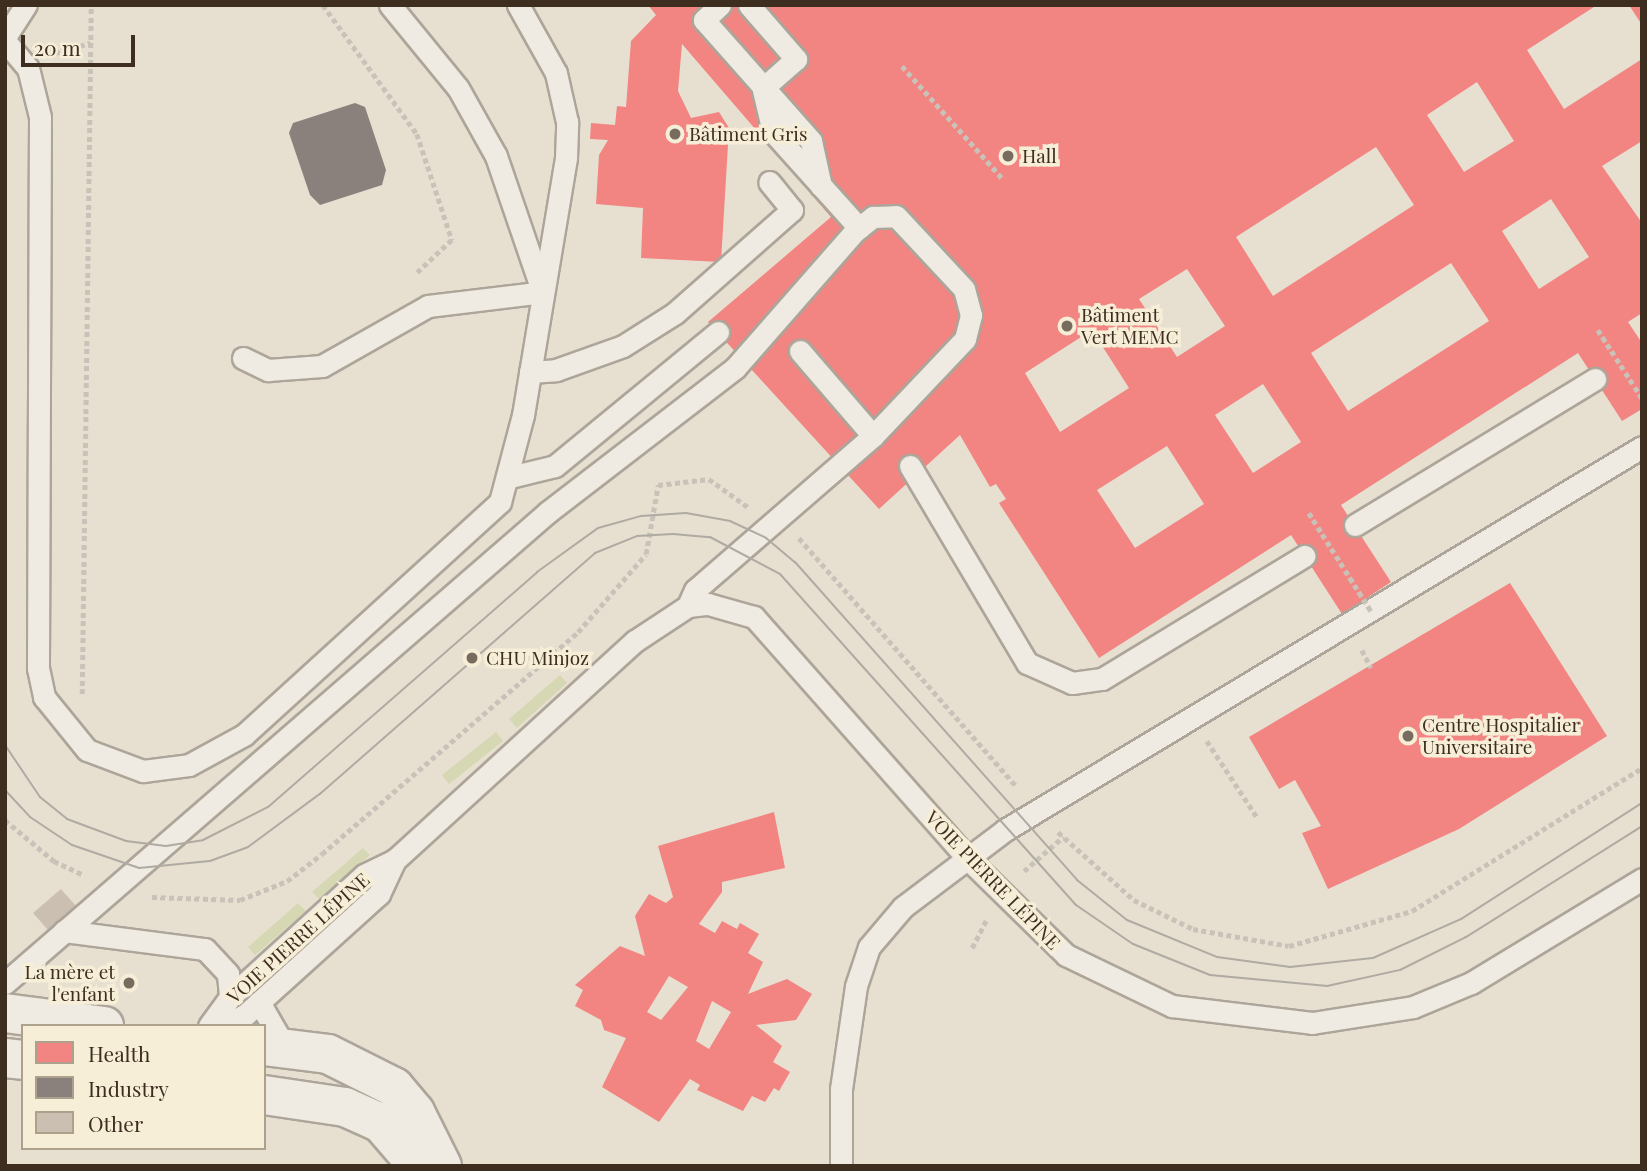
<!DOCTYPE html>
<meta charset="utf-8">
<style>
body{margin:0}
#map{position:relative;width:1647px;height:1171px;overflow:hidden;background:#e7e0d1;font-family:"Playfair Display",serif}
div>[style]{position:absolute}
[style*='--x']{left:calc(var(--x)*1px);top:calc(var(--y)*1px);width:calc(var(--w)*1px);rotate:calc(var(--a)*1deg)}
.green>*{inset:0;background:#d6d7b3}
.health>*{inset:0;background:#f28482}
.industry>*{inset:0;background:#8a817c}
.building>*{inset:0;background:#cbbfb2}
.path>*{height:4.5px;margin-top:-2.25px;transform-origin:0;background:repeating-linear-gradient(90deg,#c8c2b9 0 5px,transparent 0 8.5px)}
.roads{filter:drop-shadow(2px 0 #ada599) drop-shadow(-2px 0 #ada599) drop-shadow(0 2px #ada599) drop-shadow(0 -2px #ada599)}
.service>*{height:21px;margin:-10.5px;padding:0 10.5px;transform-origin:10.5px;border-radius:10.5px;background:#efebe3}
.minor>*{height:38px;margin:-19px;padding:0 19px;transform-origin:19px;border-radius:19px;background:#efebe3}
.tram>*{height:2px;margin:-1px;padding:0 1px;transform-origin:1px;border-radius:1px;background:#afaaa2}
.path-bridge>*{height:4.5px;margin-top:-2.25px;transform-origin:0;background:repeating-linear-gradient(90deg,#c8c2b9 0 5px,transparent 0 8.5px)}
.dots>*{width:19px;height:19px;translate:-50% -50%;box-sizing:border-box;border:4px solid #f7eed8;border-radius:50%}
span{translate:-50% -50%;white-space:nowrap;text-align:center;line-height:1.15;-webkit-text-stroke:7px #f7eed8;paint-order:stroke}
.poi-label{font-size:19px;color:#3d2e20}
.left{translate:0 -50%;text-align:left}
.right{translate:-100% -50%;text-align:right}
.street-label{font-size:19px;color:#3d2e20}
.frame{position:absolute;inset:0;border:7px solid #3d2e20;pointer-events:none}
.legend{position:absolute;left:21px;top:1024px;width:245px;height:126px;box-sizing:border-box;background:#f7eed8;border:2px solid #ada18e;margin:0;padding:9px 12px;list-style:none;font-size:21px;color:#3d2e20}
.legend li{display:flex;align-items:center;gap:14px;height:35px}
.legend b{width:35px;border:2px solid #ada18e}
.scale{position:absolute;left:21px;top:35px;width:114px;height:32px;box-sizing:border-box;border:4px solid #3d2e20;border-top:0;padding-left:9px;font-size:21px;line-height:24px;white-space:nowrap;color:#3d2e20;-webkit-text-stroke:5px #f7eed8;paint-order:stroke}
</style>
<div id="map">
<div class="green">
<div style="clip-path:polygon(560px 675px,567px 683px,517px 728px,509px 719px)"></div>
<div style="clip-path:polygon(496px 732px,503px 741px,449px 784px,442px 775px)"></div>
<div style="clip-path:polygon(363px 848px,370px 855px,319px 899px,312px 892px)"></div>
<div style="clip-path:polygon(298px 903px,306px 911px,255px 955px,248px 947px)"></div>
</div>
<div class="health">
<div style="clip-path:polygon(evenodd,648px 5px,1597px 5px,1527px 50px,1564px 109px,1642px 59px,1642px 141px,1602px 166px,1642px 223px,1642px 313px,1628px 322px,1642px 343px,1642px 409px,1622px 421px,1578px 353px,1341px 505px,1391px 582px,1342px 614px,1291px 535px,1099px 658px,999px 503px,1006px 499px,996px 484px,990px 487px,960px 435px,879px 509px,708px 322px,831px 217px,682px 44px,678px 91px,691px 118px,719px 112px,729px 128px,721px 262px,641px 258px,643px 208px,596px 204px,599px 155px,608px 140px,590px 139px,591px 123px,615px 125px,617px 106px,626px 107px,631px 41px,656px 15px,648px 5px,1477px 82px,1514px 141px,1464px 172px,1427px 115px,1477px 82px,648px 5px,1376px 147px,1414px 205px,1273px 296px,1236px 237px,1376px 147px,648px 5px,1551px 199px,1589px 257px,1539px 289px,1502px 231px,1551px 199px,648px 5px,1451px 263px,1489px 321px,1348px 411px,1311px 353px,1451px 263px,648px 5px,1187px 269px,1225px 326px,1177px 357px,1139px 299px,1187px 269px,648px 5px,1092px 330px,1129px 388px,1060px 432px,1025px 373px,1092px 330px,648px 5px,1263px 384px,1301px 442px,1253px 473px,1215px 415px,1263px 384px,648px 5px,1167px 446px,1204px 504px,1135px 548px,1097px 490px,1167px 446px)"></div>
<div style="clip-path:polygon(1629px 5px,1642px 5px,1642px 25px)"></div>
<div style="clip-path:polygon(1510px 583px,1607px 736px,1459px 829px,1328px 889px,1302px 833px,1321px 826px,1295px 780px,1279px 789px,1249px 737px)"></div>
<div style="clip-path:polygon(evenodd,774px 812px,785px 868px,722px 882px,722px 892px,699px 924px,715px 933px,722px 921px,737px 929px,740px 923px,759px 934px,748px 953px,763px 962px,748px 994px,787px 979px,812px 994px,796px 1020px,756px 1025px,782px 1046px,773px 1062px,790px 1072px,779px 1091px,774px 1088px,765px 1102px,752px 1096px,743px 1111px,697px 1090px,700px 1085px,690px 1079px,659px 1122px,602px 1087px,626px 1038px,604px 1030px,601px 1020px,575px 1006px,583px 990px,575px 985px,620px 946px,645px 956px,635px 916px,649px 894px,666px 903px,673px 897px,658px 846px,774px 812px,669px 976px,688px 987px,661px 1020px,647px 1012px,669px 976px,774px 812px,712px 1001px,731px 1012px,709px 1049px,696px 1041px,712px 1001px)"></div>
</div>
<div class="industry">
<div style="clip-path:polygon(355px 103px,365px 107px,386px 170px,382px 185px,320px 205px,310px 195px,289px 133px,293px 123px)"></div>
</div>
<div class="building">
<div style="clip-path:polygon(61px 889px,76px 906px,48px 930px,33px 913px)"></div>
</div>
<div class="path">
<div style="--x:323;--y:5;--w:160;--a:53.9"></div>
<div style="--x:417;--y:134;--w:112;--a:71.7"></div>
<div style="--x:452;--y:240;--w:48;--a:136.7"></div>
<div style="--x:55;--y:53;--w:37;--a:-16"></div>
<div style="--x:902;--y:66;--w:152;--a:48.2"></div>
<div style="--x:799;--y:538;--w:331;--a:48.8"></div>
<div style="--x:1362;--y:650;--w:20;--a:63"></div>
<div style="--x:82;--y:694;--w:689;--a:-89.25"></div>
<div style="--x:1207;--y:741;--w:91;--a:56.7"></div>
<div style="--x:5;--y:820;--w:64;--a:39.9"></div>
<div style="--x:54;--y:861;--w:33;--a:25"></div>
<div style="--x:1058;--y:832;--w:102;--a:41.8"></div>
<div style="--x:1134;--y:900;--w:66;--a:26.2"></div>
<div style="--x:1193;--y:929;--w:97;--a:10"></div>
<div style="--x:1289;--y:946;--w:128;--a:-15.9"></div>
<div style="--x:1412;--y:911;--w:271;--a:-31.9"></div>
<div style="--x:1024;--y:871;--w:52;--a:-41.1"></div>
<div style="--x:152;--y:897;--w:88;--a:2"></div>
<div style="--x:240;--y:900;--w:51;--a:-22"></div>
<div style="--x:287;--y:881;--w:44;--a:-37.6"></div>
<div style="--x:322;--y:854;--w:339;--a:-40.9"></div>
<div style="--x:578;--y:632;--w:103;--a:-48.9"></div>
<div style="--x:646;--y:554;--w:70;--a:-80.1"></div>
<div style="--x:658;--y:485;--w:51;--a:-6.7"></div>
<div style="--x:709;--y:479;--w:48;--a:35.7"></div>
<div style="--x:972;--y:948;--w:34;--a:-63"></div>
</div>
<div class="roads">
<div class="service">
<div style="--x:390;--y:5;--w:107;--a:50.7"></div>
<div style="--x:458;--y:88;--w:78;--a:60.8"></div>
<div style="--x:496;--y:156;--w:142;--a:71.1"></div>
<div style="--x:720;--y:5;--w:22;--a:137"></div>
<div style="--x:704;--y:20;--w:162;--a:48.5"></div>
<div style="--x:811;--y:141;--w:46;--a:77.5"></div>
<div style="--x:749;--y:5;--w:72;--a:49"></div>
<div style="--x:796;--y:59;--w:44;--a:138.7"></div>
<div style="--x:5;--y:37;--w:38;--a:-57"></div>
<div style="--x:5;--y:41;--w:35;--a:50"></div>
<div style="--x:28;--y:68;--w:50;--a:76.2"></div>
<div style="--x:40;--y:117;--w:551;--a:90.21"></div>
<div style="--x:38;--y:668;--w:30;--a:78"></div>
<div style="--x:44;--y:697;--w:68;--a:50.9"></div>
<div style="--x:87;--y:750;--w:60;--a:20.6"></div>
<div style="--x:143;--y:771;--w:46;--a:-7.4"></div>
<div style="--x:189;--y:765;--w:63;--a:-28.6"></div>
<div style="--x:244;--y:735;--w:346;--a:-42.3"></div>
<div style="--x:500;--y:502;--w:90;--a:-75.2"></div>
<div style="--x:523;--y:415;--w:261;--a:-80.5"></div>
<div style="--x:566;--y:158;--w:36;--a:-88"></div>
<div style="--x:567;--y:122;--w:50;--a:-102.7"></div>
<div style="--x:556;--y:73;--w:78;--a:-119.2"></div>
<div style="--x:763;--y:90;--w:43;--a:76.6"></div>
<div style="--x:773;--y:132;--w:129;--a:48.1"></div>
<div style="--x:800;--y:351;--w:112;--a:49.3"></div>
<div style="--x:243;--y:358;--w:28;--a:26"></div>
<div style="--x:268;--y:370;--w:54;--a:-4.2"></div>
<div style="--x:322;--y:366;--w:122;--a:-29.5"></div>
<div style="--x:428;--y:306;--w:116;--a:-6.9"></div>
<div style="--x:530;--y:372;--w:26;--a:-4"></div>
<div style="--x:556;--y:370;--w:71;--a:-19.7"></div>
<div style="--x:623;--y:346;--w:62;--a:-32.4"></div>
<div style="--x:675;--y:313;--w:156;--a:-41.4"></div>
<div style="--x:792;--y:210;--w:36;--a:-129"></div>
<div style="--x:910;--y:466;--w:229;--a:59.3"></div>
<div style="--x:1027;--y:663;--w:49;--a:24"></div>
<div style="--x:1072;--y:683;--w:30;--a:-8"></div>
<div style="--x:1102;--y:679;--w:237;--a:-31.3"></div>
<div style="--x:510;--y:477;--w:46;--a:-13.7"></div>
<div style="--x:555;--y:466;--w:211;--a:-39.4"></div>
<div style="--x:1355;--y:525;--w:281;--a:-31.3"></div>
<div style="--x:64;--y:931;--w:142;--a:7.3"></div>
<div style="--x:205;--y:949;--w:34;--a:47"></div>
<div style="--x:228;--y:974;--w:23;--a:85"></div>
<div style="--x:5;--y:983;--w:719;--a:-40.94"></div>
<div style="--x:548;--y:512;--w:236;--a:-37.6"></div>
<div style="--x:735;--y:368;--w:182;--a:-48.8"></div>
<div style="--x:855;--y:231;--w:23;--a:-38"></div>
<div style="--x:873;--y:217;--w:23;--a:-2"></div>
<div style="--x:896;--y:216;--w:100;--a:47"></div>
<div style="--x:964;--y:289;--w:27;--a:75"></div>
<div style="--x:971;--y:315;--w:25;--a:104"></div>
<div style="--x:965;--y:339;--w:134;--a:133.5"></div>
<div style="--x:873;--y:436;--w:235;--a:139.1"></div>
<div style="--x:695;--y:590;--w:17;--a:114"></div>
<div style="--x:259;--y:1002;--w:54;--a:60.1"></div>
<div style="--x:209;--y:1026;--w:36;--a:-54"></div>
<div style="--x:230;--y:997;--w:181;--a:-42.3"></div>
<div style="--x:364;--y:875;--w:34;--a:-26"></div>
<div style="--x:395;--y:860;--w:325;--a:-42.4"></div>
<div style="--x:635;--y:641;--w:64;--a:-33.4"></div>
<div style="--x:688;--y:606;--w:20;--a:-6"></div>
<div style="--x:708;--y:604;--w:48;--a:15.8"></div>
<div style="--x:754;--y:617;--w:320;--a:48.5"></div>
<div style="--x:966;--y:857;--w:140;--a:44.4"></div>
<div style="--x:1066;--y:955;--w:118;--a:25.7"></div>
<div style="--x:1172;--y:1006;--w:141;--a:6.9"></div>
<div style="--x:1312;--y:1023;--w:102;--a:-9"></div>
<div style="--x:1413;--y:1007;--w:63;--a:-22.5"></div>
<div style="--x:1471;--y:983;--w:200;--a:-31.3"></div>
<div style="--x:224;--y:1026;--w:24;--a:-28"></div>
<div style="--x:245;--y:1015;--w:181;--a:-42.1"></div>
<div style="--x:379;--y:894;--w:38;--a:-65"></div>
<div style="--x:841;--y:1166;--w:77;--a:-90"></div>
<div style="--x:841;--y:1089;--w:104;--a:-81.7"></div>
<div style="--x:856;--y:986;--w:41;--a:-71.6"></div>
<div style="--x:869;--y:947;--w:52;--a:-49.6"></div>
<div style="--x:903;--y:907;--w:128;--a:-37"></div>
<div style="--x:1005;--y:830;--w:743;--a:-31.02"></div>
</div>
<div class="minor">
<div style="--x:5;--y:1013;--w:100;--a:7.5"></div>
<div style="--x:264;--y:1046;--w:64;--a:7.1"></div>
<div style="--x:328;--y:1054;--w:74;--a:26.6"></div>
<div style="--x:394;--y:1087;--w:33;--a:50"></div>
<div style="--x:415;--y:1112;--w:60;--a:63.4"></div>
<div style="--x:5;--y:1058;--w:18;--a:6"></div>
<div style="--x:264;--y:1095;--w:82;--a:8.4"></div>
<div style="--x:345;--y:1107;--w:39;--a:24"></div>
<div style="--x:381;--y:1123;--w:57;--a:49.3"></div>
</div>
</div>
<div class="tram">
<div style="--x:5;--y:745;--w:63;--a:56.1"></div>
<div style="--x:40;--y:797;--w:35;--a:39"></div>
<div style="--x:67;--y:819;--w:63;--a:20.4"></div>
<div style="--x:126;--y:841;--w:40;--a:7.1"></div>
<div style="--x:166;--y:846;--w:37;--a:-9"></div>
<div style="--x:203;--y:840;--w:73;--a:-26.9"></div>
<div style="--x:268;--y:807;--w:357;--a:-41.1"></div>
<div style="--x:537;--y:572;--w:75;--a:-35.8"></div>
<div style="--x:598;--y:528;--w:45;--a:-15.6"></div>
<div style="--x:641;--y:516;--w:45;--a:-3.8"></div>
<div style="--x:686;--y:513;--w:45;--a:10.3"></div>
<div style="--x:730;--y:521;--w:40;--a:25"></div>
<div style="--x:766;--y:538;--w:38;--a:40"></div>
<div style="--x:795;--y:562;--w:425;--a:48.4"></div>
<div style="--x:1077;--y:880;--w:64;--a:38.7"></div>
<div style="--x:1127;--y:920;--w:97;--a:22.3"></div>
<div style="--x:1217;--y:957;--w:74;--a:7.8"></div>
<div style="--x:1290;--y:967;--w:83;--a:-6.2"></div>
<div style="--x:1373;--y:958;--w:96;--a:-23.9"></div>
<div style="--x:1461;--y:919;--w:215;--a:-32.7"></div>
<div style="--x:5;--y:790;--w:37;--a:47"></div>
<div style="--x:30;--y:817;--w:50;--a:33.7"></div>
<div style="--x:72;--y:845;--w:71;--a:18.9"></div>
<div style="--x:139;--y:868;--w:71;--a:-5.6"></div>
<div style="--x:210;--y:861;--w:40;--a:-20.2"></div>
<div style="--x:248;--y:847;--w:91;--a:-36.5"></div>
<div style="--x:321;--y:793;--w:364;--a:-41.2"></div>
<div style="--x:595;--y:553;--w:45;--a:-22"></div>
<div style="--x:637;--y:536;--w:36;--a:-3"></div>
<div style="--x:673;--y:534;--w:37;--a:5"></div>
<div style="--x:710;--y:537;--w:79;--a:27.9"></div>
<div style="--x:780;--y:574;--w:444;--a:48.2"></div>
<div style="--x:1076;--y:905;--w:69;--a:34.4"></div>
<div style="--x:1133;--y:944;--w:83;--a:21.9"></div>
<div style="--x:1210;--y:975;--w:118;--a:5.4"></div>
<div style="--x:1327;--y:986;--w:75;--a:-12.4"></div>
<div style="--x:1400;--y:970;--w:74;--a:-26.6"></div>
<div style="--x:1466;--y:937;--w:208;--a:-32.2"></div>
</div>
<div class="path-bridge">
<div style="--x:1598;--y:330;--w:81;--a:57.1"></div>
<div style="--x:1309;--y:513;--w:116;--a:57.7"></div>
</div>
<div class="dots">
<div style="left:675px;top:134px;background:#786c5e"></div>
<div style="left:1008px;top:156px;background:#786c5e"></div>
<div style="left:1067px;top:326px;background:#786c5e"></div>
<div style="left:472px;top:658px;background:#786c5e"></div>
<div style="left:1408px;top:736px;background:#786c5e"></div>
<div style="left:129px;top:983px;background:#786c5e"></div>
</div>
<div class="poi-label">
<span class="left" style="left:689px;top:134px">Bâtiment Gris</span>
<span class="left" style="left:1022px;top:156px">Hall</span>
<span class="left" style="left:1081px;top:326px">Bâtiment<br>Vert MEMC</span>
<span class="left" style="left:486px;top:658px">CHU Minjoz</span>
<span class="left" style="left:1422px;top:736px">Centre Hospitalier<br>Universitaire</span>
<span class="right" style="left:115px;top:983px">La mère et<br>l'enfant</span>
</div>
<div class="street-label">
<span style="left:993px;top:880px;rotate:46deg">VOIE PIERRE LÉPINE</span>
<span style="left:298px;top:938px;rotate:-42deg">VOIE PIERRE LÉPINE</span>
</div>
<div class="frame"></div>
<ul class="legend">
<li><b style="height:19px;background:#f28482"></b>Health</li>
<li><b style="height:19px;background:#8a817c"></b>Industry</li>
<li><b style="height:19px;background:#cbbfb2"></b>Other</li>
</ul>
<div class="scale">20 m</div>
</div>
